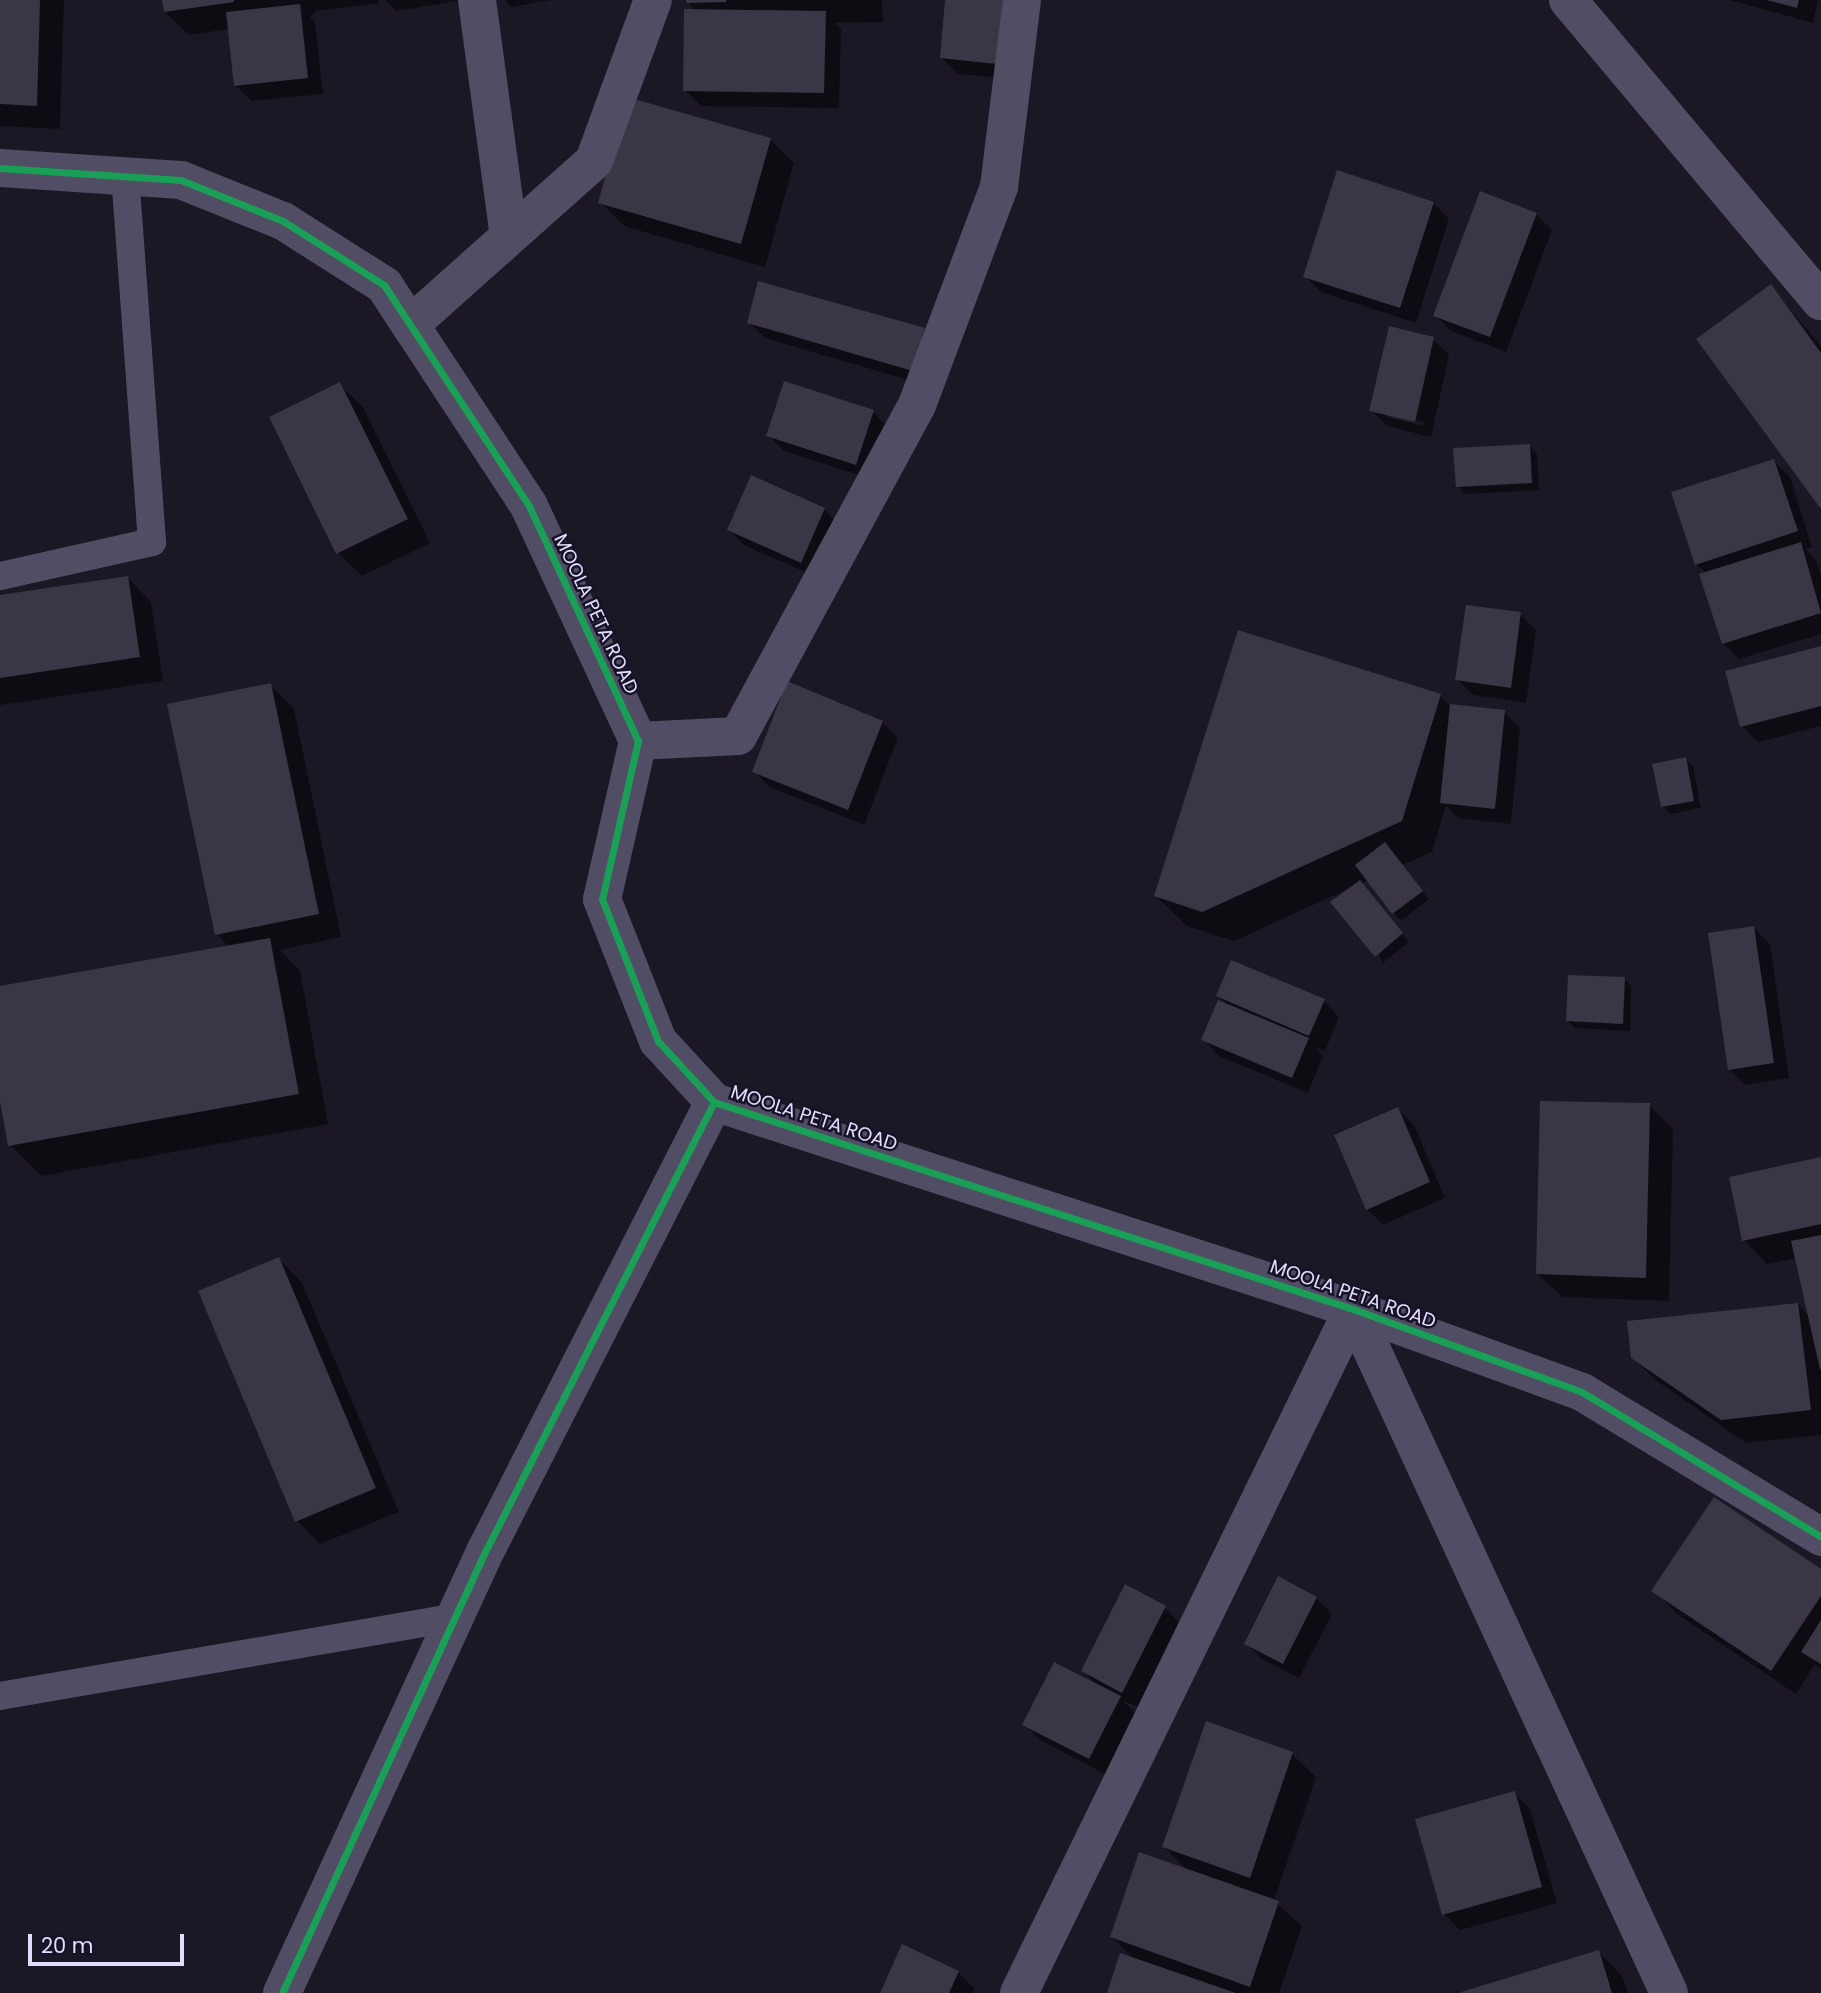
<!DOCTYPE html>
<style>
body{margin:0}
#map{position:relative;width:1821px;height:1993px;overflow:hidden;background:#1b1724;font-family:Poppins,sans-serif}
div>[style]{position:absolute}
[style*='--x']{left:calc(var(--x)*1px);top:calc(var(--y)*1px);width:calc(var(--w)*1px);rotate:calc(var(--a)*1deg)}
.shadow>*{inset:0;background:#0007}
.building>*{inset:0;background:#3a3645}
.service>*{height:28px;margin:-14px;padding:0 14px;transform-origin:14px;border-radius:14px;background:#504d64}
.minor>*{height:38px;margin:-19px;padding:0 19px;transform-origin:19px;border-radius:19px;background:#504d64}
.tertiary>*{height:38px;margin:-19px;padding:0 19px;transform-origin:19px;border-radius:19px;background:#504d64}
.cycleway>*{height:7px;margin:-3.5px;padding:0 3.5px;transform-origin:3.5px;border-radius:3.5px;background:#1a9f57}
span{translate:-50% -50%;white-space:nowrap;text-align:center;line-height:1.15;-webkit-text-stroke:5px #181229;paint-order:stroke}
.street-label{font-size:19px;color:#e3ddfd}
.scale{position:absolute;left:28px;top:1934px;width:156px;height:32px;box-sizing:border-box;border:4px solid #e3ddfd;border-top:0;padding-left:9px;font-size:21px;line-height:24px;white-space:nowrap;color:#e3ddfd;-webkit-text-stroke:5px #181229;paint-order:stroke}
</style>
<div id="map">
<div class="shadow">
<div style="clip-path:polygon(0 0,64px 0,60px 129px,0 126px)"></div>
<div style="clip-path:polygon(163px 0,379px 0,379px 3px,316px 11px,310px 17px,315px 22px,323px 94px,251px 101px,235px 85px,229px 29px,189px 35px,165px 12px)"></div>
<div style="clip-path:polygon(385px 0,464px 0,396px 11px)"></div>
<div style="clip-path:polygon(505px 0,551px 0,511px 7px)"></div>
<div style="clip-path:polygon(687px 0,882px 0,883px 22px,835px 23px,841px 29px,839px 108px,701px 106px,685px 90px,695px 11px)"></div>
<div style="clip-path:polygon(947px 0,1013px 79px,958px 74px,942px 58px)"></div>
<div style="clip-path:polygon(1730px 0,1818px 0,1813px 23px)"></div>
<div style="clip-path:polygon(770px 139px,794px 163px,765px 267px,624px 226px,600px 202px)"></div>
<div style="clip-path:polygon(1433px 203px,1449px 219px,1416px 323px,1321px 292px,1305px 276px)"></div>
<div style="clip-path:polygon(1536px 214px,1552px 230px,1506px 352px,1451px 331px,1435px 315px)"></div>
<div style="clip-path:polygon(1771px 287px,1821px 346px,1821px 506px)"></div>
<div style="clip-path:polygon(749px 322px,924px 330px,940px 346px,929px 386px,765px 338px)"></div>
<div style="clip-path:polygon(evenodd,1433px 339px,1449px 355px,1431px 437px,1387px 426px,1371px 410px,1433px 339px,1387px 413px,1424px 422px,1423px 426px,1387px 417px,1387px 413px)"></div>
<div style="clip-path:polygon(339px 384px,363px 407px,430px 543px,362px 576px,338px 553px)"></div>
<div style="clip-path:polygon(873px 412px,889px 428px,872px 479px,784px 451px,768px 435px)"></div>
<div style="clip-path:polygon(1529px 446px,1537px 454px,1539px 490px,1465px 494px,1458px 486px)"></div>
<div style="clip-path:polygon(1774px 461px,1790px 477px,1812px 547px,1806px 549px,1816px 560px,1821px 576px,1821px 634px,1739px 659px,1723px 643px,1706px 573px,1696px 564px)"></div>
<div style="clip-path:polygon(824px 509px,839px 525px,817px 577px,745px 546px,729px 530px)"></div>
<div style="clip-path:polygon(128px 578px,151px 602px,163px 681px,0 705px,0 596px)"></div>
<div style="clip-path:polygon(1520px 614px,1536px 630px,1526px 703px,1473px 695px,1457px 679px)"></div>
<div style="clip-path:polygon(1821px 648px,1821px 726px,1758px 742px,1742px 726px)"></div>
<div style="clip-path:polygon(270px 685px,294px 709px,341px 937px,280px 950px,300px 971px,328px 1124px,41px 1176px,10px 1145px,0 1091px,0 988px,229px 947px,217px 934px)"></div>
<div style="clip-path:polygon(1440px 696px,1450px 706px,1504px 712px,1520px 728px,1511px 824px,1458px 818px,1446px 806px,1432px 852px,1402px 865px,1429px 899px,1401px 921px,1368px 880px,1361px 884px,1409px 942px,1383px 963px,1346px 890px,1234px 941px,1187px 926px,1156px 896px)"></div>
<div style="clip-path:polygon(882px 722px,898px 738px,864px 825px,770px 787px,754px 771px)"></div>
<div style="clip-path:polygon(1685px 759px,1693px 766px,1701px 808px,1670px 814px,1663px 806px)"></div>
<div style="clip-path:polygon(1754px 928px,1770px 944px,1789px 1078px,1745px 1085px,1729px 1069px)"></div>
<div style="clip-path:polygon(1624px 978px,1631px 986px,1630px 1031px,1575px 1028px,1568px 1021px)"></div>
<div style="clip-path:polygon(1218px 996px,1324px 1001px,1339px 1017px,1325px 1051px,1314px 1046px,1323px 1056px,1308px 1093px,1219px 1056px,1204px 1040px,1229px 1006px)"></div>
<div style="clip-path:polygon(1649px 1105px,1673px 1129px,1669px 1301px,1562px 1297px,1538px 1274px)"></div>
<div style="clip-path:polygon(1398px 1109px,1414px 1125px,1445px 1198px,1383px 1225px,1367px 1209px)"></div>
<div style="clip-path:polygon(1821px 1159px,1821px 1435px,1746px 1443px,1657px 1381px,1632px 1357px,1798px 1304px,1810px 1317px,1797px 1258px,1767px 1264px,1744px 1240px)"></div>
<div style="clip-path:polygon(279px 1259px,302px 1283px,399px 1512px,320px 1544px,297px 1521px)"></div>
<div style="clip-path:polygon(1821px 1571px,1821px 1669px,1815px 1664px,1796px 1694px,1677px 1614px,1654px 1590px)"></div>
<div style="clip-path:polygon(1126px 1587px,1165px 1608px,1181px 1624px,1138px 1707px,1122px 1700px,1136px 1713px,1105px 1774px,1040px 1740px,1024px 1724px,1097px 1685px,1083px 1671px)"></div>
<div style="clip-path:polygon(1316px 1598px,1332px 1614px,1299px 1678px,1262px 1659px,1247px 1644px)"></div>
<div style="clip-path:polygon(1292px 1754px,1316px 1777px,1274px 1901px,1302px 1926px,1279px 1993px,1108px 1993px,1135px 1960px,1112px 1937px,1188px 1871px,1164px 1847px)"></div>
<div style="clip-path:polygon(1514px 1793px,1530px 1809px,1557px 1903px,1460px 1930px,1444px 1914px)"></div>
<div style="clip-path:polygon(1599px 1952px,1622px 1976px,1628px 1993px,1465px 1993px)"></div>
<div style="clip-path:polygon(958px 1972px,974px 1988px,972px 1993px,881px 1993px)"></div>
</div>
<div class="building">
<div style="clip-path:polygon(0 0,40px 0,37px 106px,0 104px)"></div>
<div style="clip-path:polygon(162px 0,234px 0,234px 2px,164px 12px)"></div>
<div style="clip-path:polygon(686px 0,726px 0,726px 2px,686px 3px)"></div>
<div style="clip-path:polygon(945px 0,1003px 0,997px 64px,940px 58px)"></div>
<div style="clip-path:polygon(1766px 0,1799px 0,1797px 8px)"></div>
<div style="clip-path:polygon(300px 4px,308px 78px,234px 86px,226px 12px)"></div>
<div style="clip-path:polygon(684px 9px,826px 11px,824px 93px,683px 91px)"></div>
<div style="clip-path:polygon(627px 97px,771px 138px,741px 244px,598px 203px)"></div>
<div style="clip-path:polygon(1337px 170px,1434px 202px,1400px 308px,1303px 277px)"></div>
<div style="clip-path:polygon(1480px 191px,1537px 213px,1490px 337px,1433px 316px)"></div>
<div style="clip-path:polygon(758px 281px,925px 328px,913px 371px,747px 323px)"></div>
<div style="clip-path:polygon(1771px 284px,1821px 353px,1821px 509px,1696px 339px)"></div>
<div style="clip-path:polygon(1389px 326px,1434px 337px,1415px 422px,1369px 411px)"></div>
<div style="clip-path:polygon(784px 381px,874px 410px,856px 465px,766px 436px)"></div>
<div style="clip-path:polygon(340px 382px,408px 519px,336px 554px,269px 417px)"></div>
<div style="clip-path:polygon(1530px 444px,1532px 483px,1456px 487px,1453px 448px)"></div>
<div style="clip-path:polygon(1774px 459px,1798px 531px,1695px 565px,1671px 492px)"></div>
<div style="clip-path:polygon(751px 475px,825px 508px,801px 563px,727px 530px)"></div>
<div style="clip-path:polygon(1801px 542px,1821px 613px,1722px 644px,1699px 574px)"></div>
<div style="clip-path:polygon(128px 576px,140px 657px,0 678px,0 595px)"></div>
<div style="clip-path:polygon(1466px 605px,1521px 612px,1511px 688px,1455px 680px)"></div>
<div style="clip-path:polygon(1238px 630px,1441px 694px,1402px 821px,1202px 912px,1154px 896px)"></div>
<div style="clip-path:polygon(1821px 646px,1821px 706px,1740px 727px,1725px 671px)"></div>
<div style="clip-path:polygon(787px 681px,883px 721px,848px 810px,752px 772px)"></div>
<div style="clip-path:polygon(271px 683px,319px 914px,215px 935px,167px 704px)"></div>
<div style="clip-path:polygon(1450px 704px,1505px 710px,1495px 809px,1440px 803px)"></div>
<div style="clip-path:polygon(1686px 757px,1694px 801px,1661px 807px,1652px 764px)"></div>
<div style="clip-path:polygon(1385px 842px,1423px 891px,1392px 914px,1355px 865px)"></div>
<div style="clip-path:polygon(1360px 880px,1403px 933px,1375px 957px,1330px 902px)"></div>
<div style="clip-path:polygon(1754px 926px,1774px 1063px,1728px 1070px,1708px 933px)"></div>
<div style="clip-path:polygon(270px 938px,299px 1094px,8px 1146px,0 1101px,0 986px)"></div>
<div style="clip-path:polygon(1231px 960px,1325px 999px,1309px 1036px,1216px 996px)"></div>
<div style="clip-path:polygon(1568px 975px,1625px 977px,1623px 1024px,1566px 1021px)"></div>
<div style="clip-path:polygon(1218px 1000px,1309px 1038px,1292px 1078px,1201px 1040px)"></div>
<div style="clip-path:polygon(1540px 1101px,1650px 1103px,1646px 1278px,1536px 1274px)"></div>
<div style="clip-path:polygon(1398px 1107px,1430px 1182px,1366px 1210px,1334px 1135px)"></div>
<div style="clip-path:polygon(1821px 1157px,1821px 1224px,1742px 1241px,1729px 1177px)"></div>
<div style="clip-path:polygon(1821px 1235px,1821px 1369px,1820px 1369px,1791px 1241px)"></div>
<div style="clip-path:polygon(279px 1257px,376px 1488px,295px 1522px,198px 1291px)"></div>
<div style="clip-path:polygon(1798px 1303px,1811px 1410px,1721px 1420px,1631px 1358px,1627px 1321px)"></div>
<div style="clip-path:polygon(1714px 1497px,1821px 1569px,1821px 1596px,1771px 1671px,1651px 1591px)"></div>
<div style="clip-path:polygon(1278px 1576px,1317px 1597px,1283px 1664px,1244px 1644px)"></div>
<div style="clip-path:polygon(1125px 1584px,1166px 1606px,1122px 1693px,1081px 1671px)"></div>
<div style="clip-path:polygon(1821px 1620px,1821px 1664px,1801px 1652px)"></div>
<div style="clip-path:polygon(1054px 1662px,1121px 1696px,1089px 1759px,1022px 1725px)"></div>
<div style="clip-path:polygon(1206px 1721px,1293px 1752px,1250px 1878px,1162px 1847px)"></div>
<div style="clip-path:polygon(1515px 1791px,1542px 1887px,1442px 1915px,1415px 1819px)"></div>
<div style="clip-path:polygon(1139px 1852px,1279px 1901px,1250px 1987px,1110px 1937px)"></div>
<div style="clip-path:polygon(902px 1944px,959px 1971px,949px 1993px,880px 1993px)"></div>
<div style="clip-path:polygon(1599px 1950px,1612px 1993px,1461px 1993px,1461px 1992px)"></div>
<div style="clip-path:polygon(1120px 1953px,1236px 1993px,1107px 1993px)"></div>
</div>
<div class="service">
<div style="--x:0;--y:576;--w:156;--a:-12.6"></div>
<div style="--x:152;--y:542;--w:367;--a:-94.2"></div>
<div style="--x:0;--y:1696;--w:462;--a:-9.8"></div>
</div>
<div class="minor">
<div style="--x:477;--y:0;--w:238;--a:82.3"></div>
<div style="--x:410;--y:325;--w:246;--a:-41.7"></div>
<div style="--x:594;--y:161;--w:171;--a:-69.9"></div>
<div style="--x:638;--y:741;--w:100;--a:-2.9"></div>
<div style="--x:738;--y:736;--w:376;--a:-61.6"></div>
<div style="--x:917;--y:405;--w:233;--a:-69.4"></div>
<div style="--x:999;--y:187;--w:188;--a:-83"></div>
<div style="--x:1353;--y:1309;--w:753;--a:65.2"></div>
<div style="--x:282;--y:1993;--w:490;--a:-65.3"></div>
<div style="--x:487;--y:1548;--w:500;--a:-63.03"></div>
<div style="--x:1019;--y:1993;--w:761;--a:-63.97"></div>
</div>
<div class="tertiary">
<div style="--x:1568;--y:0;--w:393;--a:50"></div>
<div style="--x:0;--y:168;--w:181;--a:3.8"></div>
<div style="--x:181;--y:180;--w:110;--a:21.9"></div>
<div style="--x:283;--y:221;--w:120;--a:32.4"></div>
<div style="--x:384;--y:285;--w:264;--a:56.7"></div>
<div style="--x:529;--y:506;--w:259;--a:65.1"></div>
<div style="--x:638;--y:741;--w:162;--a:102.8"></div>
<div style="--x:602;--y:899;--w:153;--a:68.5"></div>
<div style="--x:658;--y:1041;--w:83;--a:47.4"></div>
<div style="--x:714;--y:1102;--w:672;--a:17.95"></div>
<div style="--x:1353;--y:1309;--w:244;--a:19.9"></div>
<div style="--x:1582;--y:1392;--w:280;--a:31.2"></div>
</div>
<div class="cycleway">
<div style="--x:0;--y:168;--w:181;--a:3.8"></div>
<div style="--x:181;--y:180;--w:110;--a:21.9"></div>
<div style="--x:283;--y:221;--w:120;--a:32.4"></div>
<div style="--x:384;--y:285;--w:264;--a:56.7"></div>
<div style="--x:529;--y:506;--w:259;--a:65.1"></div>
<div style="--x:638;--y:741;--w:162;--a:102.8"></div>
<div style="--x:602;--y:899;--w:153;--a:68.5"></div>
<div style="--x:658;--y:1041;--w:83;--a:47.4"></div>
<div style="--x:714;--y:1102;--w:672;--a:17.95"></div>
<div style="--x:1353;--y:1309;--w:244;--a:19.9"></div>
<div style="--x:1582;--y:1392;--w:280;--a:31.2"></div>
<div style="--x:282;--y:1993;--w:490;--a:-65.3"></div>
<div style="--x:487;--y:1548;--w:500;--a:-63.03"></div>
</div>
<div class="street-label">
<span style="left:596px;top:614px;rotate:65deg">MOOLA PETA ROAD</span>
<span style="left:814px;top:1118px;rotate:18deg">MOOLA PETA ROAD</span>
<span style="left:1353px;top:1294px;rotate:19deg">MOOLA PETA ROAD</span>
</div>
<div class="scale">20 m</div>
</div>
